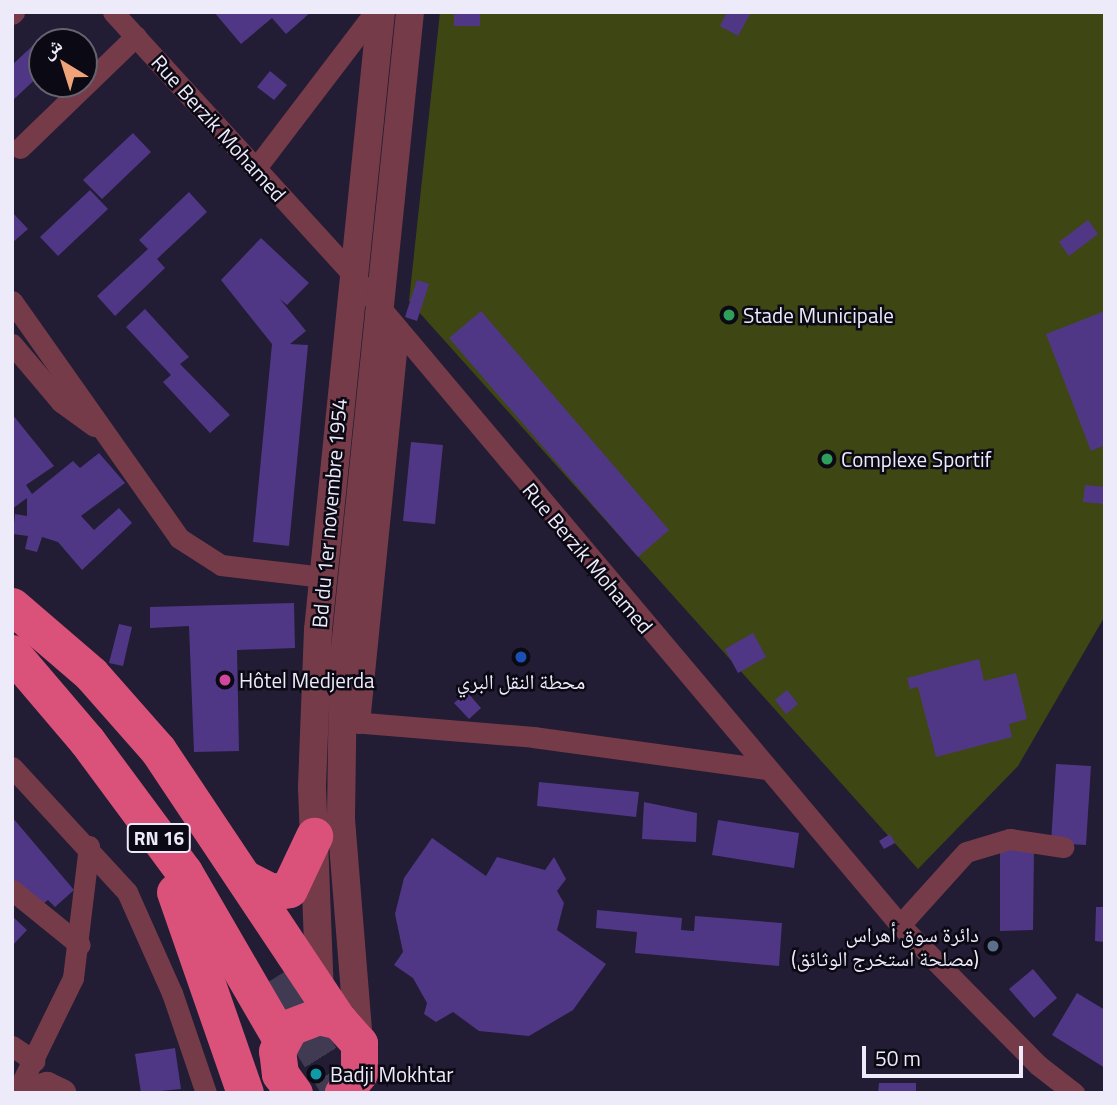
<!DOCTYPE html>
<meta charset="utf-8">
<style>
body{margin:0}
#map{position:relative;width:1117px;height:1105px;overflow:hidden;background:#221c34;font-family:"Titillium Web","Noto Naskh Arabic",sans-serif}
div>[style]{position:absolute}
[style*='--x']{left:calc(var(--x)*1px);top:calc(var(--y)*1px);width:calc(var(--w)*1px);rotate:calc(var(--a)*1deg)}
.green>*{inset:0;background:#3e4713}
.building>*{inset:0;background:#4f3785}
.trunk-tunnel>*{height:37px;margin-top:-18.5px;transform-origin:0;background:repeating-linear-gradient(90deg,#403b52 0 37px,transparent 0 55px)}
.minor>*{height:21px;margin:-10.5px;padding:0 10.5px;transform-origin:10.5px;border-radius:10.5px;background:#763b49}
.tertiary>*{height:28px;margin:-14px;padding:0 14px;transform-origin:14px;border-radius:14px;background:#763b49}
.trunk>*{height:37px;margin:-18.5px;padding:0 18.5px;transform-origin:18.5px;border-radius:18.5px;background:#da5279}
.dots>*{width:19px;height:19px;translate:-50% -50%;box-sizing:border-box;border:4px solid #0b0913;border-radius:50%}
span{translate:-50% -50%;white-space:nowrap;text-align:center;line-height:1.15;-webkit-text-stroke:5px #0b0913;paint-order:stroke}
.shield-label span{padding:2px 5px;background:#0b0913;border:2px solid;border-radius:5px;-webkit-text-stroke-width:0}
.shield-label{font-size:19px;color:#edeafa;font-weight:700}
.street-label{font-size:21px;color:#edeafa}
.poi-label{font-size:21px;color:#edeafa}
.left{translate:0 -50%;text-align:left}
.right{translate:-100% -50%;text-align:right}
.frame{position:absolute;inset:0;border:14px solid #edeafa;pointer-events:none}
.north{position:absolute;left:28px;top:28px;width:70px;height:70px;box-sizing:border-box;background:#0b0913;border:2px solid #65636f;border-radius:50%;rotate:322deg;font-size:19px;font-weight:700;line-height:28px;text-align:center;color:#edeafa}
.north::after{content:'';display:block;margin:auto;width:24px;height:32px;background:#efa378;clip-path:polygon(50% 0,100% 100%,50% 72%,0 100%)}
.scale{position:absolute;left:862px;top:1046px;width:161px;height:32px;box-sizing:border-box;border:4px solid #edeafa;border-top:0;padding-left:9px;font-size:21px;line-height:24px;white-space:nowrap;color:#edeafa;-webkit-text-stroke:5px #0b0913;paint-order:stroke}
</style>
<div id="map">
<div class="green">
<div style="clip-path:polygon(440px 12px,1105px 12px,1105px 616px,1018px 766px,918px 869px,409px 301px)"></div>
</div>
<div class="building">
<div style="clip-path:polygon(214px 12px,311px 12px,286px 34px,272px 18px,241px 44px)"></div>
<div style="clip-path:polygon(454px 12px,480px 12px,480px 26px,454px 26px)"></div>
<div style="clip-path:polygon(727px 12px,750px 14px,738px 36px,720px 26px)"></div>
<div style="clip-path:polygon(41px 38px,42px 73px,12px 101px,12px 65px)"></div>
<div style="clip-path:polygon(270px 71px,287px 85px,274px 100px,257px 87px)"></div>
<div style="clip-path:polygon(133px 133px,151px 152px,102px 199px,83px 180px)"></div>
<div style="clip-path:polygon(90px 190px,108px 209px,58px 256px,40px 237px)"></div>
<div style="clip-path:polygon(189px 192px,207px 212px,157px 259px,165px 268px,115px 316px,97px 296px,148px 249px,139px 240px)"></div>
<div style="clip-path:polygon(12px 212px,28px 229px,12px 243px)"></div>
<div style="clip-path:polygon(1088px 220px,1098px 234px,1069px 256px,1059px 242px)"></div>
<div style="clip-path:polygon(261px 238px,309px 283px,287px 305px,280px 299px,306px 331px,290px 344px,308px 345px,289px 546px,253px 542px,272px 344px,221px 280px)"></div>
<div style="clip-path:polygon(417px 280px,429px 284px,417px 321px,405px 317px)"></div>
<div style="clip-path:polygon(145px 309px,189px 357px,180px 364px,230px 415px,210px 433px,163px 382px,171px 375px,126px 327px)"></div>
<div style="clip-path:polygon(481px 311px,669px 530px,638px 557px,449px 338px)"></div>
<div style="clip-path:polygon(1105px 311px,1105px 445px,1091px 451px,1046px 334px)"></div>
<div style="clip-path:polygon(12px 414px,54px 466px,26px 485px,32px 494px,73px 461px,80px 468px,99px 453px,125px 483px,81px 516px,94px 530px,119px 508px,132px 523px,82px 570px,58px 542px,42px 537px,37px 552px,25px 549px,28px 536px,13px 534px,15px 514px,27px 516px,27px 498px,12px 509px)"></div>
<div style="clip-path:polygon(411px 442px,443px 445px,435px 524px,403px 521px)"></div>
<div style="clip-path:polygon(1085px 485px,1105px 487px,1105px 504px,1083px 502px)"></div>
<div style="clip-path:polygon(294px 603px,295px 648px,237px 650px,239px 751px,194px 752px,189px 626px,150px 628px,150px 607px)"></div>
<div style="clip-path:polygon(119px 624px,132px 627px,123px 666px,109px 663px)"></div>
<div style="clip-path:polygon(753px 633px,766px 657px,738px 673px,725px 649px)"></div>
<div style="clip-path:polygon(979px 659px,984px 681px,1016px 673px,1027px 719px,1009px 724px,1012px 737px,936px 757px,918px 687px,910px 689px,907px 678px)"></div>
<div style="clip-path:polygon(787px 690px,798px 704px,786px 714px,775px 700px)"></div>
<div style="clip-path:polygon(467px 692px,481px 708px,469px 719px,454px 703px)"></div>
<div style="clip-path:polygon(1056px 764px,1091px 766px,1086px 845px,1051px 843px)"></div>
<div style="clip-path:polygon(539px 782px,639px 792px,636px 817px,537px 806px)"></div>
<div style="clip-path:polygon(644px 802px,697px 813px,696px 842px,642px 839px)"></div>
<div style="clip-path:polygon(12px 817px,74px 890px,55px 907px,48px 900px,40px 906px,12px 878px)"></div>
<div style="clip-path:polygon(718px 820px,799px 833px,794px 868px,712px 855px)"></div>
<div style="clip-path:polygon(890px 834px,895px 843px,884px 849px,879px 841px)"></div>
<div style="clip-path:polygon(432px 838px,486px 876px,497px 857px,545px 870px,554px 857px,566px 879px,557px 891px,564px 903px,557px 930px,606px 964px,573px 1010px,529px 1036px,479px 1031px,453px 1012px,436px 1022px,424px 1014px,427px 1003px,413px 978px,394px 965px,403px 952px,395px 914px,404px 878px)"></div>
<div style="clip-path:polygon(1034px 849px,1033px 930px,1000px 931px,1000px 850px)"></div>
<div style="clip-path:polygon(1096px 907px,1105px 907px,1105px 942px,1095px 941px)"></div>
<div style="clip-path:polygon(597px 910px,682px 918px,681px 930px,694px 931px,695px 916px,782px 923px,779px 966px,635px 953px,637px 932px,596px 928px)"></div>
<div style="clip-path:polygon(12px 916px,27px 930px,12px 946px)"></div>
<div style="clip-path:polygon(1033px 969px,1057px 998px,1034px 1018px,1009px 989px)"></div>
<div style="clip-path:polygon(1077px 993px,1105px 1010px,1105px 1068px,1052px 1035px)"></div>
<div style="clip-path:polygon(175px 1048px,181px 1089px,141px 1093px,135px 1054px)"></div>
<div style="clip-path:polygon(879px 1083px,916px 1083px,916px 1093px,878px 1093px)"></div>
</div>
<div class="trunk-tunnel">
<div style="--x:272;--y:979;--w:134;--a:58.1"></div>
</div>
<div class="minor">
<div style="--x:113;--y:12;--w:355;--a:47.6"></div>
<div style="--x:352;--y:274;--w:851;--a:49.91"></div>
<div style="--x:900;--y:925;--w:197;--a:45.4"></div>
<div style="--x:1038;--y:1065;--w:46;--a:37.9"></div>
<div style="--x:12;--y:14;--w:3;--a:-45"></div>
<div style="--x:20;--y:148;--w:161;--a:-44"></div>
<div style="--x:256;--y:168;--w:196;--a:-52.7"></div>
<div style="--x:12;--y:301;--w:290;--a:54.8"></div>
<div style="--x:179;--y:538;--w:50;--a:32.7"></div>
<div style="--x:221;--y:565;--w:103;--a:6.7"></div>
<div style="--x:12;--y:344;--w:76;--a:49.8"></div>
<div style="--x:61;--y:402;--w:41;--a:36"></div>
<div style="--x:340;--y:721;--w:194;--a:4.7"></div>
<div style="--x:533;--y:737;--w:235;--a:7.8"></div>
<div style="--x:359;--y:723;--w:393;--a:-84.3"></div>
<div style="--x:12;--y:767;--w:170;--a:47.4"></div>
<div style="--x:127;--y:892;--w:111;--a:66"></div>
<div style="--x:172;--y:993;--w:106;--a:71.2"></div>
<div style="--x:12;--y:890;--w:87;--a:39"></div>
<div style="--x:900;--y:925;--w:98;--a:-47.9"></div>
<div style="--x:966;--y:852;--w:46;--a:-16.5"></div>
<div style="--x:1010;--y:839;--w:54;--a:8.6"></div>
<div style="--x:12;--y:1046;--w:27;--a:34"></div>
<div style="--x:21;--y:1084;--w:118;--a:-63.9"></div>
<div style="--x:73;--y:978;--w:133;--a:-83.1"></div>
</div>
<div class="tertiary">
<div style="--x:320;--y:996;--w:210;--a:-92.2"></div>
<div style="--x:312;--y:786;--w:156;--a:-87.8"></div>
<div style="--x:318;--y:630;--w:621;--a:-84.18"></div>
<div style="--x:359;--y:1043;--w:226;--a:-94.6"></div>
<div style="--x:341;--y:818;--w:151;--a:-89.2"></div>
<div style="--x:343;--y:667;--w:658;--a:-84.16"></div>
<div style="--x:22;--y:1093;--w:26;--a:-16"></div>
<div style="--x:47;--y:1086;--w:17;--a:25"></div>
</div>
<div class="trunk">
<div style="--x:12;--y:606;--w:104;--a:40.7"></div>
<div style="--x:91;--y:674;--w:101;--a:48.6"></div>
<div style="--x:158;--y:750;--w:326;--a:56.3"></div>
<div style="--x:12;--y:653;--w:116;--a:49.6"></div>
<div style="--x:87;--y:741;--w:163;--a:53.5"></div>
<div style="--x:184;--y:872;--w:193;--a:59.9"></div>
<div style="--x:246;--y:879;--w:28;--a:27"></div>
<div style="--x:271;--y:892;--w:18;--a:-9"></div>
<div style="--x:289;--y:889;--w:59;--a:-64.7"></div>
<div style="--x:175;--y:892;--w:213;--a:70.8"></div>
<div style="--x:294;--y:1093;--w:24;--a:-126"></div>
<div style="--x:280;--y:1074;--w:23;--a:-97"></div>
<div style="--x:277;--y:1051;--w:27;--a:-62"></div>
<div style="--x:290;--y:1027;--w:30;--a:-21"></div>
<div style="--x:318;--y:1016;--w:22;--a:13"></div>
<div style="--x:339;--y:1021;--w:30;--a:48"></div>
<div style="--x:359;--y:1043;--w:30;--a:90"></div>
<div style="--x:359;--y:1073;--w:26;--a:129"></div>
</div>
<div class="dots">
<div style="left:729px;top:315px;background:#2e9e5b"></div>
<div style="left:827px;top:459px;background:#2e9e5b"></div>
<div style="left:521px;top:657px;background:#1a4fb4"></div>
<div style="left:225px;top:680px;background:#d1479c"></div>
<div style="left:993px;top:946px;background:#5c6f8a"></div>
<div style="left:316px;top:1074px;background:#0f9aa8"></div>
</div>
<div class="shield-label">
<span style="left:159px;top:838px">RN 16</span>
</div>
<div class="street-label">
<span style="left:219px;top:128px;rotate:48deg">Rue Berzik Mohamed</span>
<span style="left:329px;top:513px;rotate:-85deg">Bd du 1er novembre 1954</span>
<span style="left:588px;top:558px;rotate:50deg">Rue Berzik Mohamed</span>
</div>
<div class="poi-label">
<span class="left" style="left:743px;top:315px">Stade Municipale</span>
<span class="left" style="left:841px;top:459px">Complexe Sportif</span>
<span class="left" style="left:239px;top:680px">Hôtel Medjerda</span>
<span style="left:521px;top:681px">محطة النقل البري</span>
<span class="right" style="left:979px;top:946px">دائرة سوق أهراس<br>(مصلحة استخرج الوثائق)</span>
<span class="left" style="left:330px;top:1074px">Badji Mokhtar</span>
</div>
<div class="frame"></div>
<div class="north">ش</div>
<div class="scale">50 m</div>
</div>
